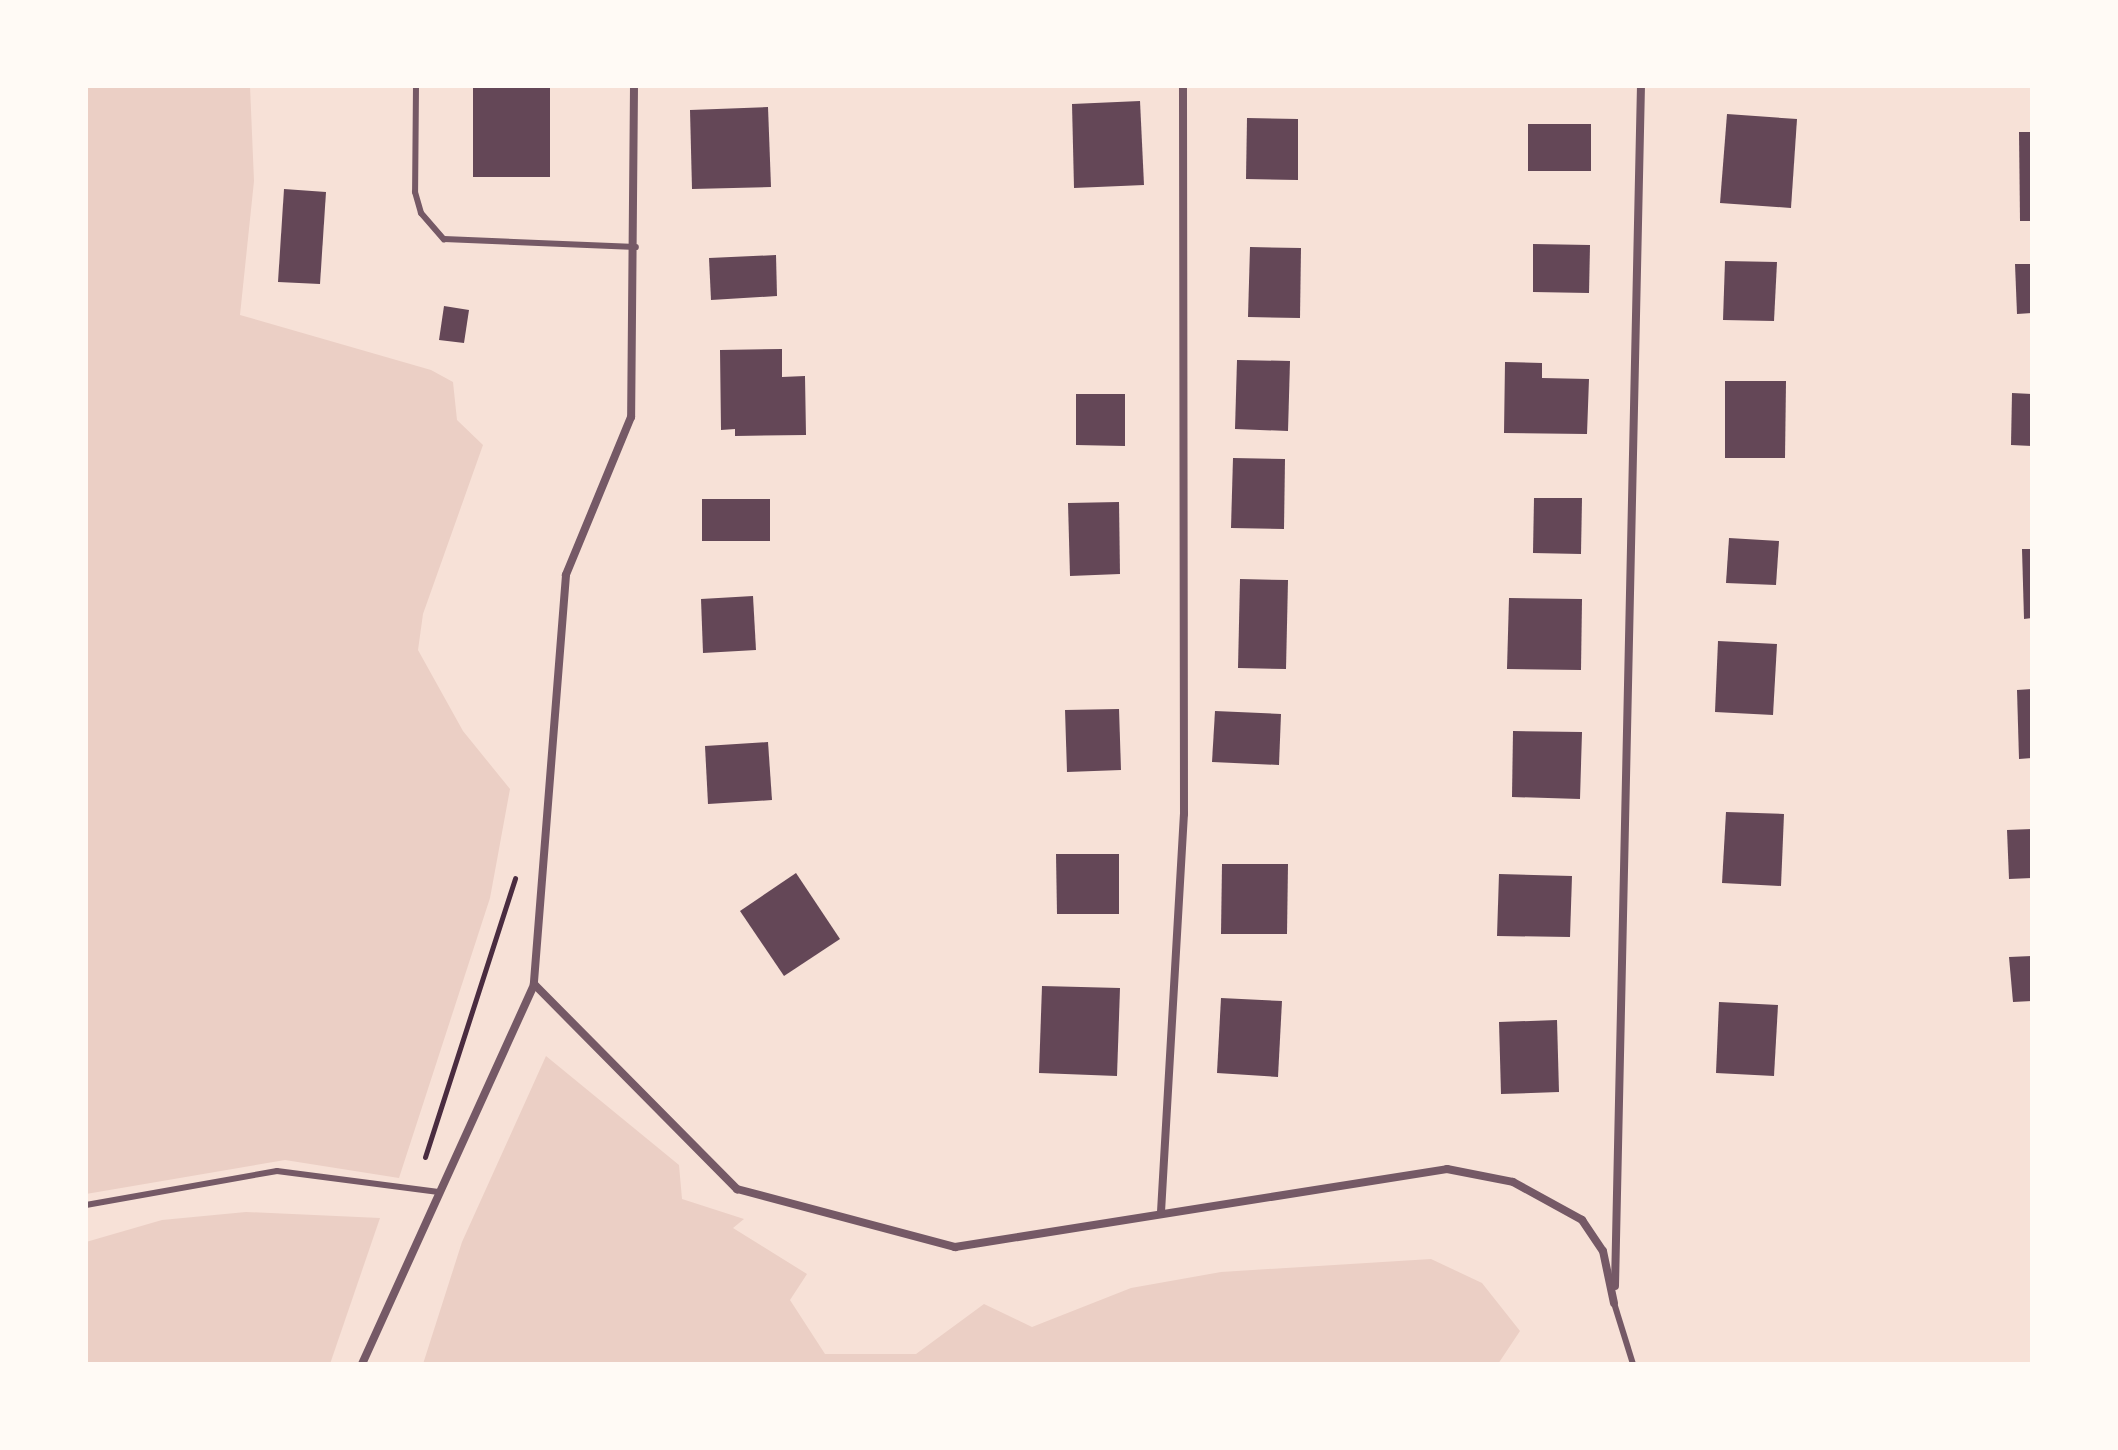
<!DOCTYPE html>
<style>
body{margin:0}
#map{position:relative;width:2118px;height:1450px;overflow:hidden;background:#f7e1d7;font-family:Bitter,serif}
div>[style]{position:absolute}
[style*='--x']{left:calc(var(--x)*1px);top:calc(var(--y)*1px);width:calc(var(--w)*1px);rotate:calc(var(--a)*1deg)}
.green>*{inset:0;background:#ebcfc5}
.building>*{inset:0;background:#644757}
.path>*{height:5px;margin:-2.5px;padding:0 2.5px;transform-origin:2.5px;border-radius:2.5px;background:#4a2c40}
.service>*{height:6px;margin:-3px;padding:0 3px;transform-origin:3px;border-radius:3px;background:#755966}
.minor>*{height:8px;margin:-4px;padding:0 4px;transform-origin:4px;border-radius:4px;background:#755966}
span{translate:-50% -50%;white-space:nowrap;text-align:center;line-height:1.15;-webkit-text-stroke:6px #fffaf5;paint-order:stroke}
.frame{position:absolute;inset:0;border:88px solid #fffaf5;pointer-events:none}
</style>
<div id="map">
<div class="green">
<div style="clip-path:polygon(86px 86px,250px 86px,254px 181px,240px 315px,431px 370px,453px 382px,457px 420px,483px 445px,423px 614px,418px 650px,463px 731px,510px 789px,490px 898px,399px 1178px,285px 1160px,86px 1194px)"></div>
<div style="clip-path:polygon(546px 1056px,679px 1165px,682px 1199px,744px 1219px,733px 1228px,807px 1274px,790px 1300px,825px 1354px,916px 1354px,984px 1304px,1032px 1327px,1131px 1288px,1221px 1272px,1431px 1259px,1482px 1283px,1520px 1331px,1498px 1364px,423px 1364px,462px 1242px)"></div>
<div style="clip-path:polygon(246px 1212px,380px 1218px,330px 1364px,86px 1364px,86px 1242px,162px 1220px)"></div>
</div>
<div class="building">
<div style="clip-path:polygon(473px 86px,550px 86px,550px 177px,473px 177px)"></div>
<div style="clip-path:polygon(1140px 101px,1144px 185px,1074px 188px,1072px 104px)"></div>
<div style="clip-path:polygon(768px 107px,771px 187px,692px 189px,690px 110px)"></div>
<div style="clip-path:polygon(1727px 114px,1797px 119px,1791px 208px,1720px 203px)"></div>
<div style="clip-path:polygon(1247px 118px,1298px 119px,1298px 180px,1246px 179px)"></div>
<div style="clip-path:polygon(1528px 124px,1591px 124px,1591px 171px,1528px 171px)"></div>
<div style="clip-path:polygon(2019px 132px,2032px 132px,2032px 221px,2020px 221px)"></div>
<div style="clip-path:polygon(284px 189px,326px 192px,320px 284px,278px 282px)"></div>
<div style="clip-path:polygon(1533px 244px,1590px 245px,1589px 293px,1533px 292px)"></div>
<div style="clip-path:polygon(1250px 247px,1301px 248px,1300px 318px,1248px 317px)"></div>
<div style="clip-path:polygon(776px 255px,777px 296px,711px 300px,709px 258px)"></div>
<div style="clip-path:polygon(1725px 261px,1777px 262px,1774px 321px,1723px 320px)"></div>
<div style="clip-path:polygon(2015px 264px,2032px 264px,2032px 313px,2017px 314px)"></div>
<div style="clip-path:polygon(444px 306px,469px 310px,464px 343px,439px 340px)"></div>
<div style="clip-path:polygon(782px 349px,782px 377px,805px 376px,806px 435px,735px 436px,735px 429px,721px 430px,720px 350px)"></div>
<div style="clip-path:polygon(1237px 360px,1290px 361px,1288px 431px,1235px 429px)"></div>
<div style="clip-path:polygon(1505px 362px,1542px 363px,1542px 378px,1589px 379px,1587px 434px,1504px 433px)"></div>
<div style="clip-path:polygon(1725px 381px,1786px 381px,1785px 458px,1725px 458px)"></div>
<div style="clip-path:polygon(2012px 393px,2032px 394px,2032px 446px,2011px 445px)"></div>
<div style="clip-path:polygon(1076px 394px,1125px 394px,1125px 446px,1076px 445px)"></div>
<div style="clip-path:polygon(1233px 458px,1285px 459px,1284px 529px,1231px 528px)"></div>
<div style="clip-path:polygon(1534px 498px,1582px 498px,1581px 554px,1533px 553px)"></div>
<div style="clip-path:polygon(702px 499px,770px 499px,770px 541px,702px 541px)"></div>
<div style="clip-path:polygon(1119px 502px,1120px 574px,1070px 576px,1068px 503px)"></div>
<div style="clip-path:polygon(1729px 538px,1779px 541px,1776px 585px,1726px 583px)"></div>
<div style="clip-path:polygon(2022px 549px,2032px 549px,2032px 618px,2024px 619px)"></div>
<div style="clip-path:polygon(1240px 579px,1288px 580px,1286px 669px,1238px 668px)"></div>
<div style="clip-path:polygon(753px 596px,756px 650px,703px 653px,701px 599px)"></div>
<div style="clip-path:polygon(1509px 598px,1582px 599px,1581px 670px,1507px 669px)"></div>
<div style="clip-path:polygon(1718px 641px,1777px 644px,1773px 715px,1715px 712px)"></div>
<div style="clip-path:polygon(2032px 689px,2032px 758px,2019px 759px,2017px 690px)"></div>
<div style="clip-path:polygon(1119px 709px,1121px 770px,1067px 772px,1065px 710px)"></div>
<div style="clip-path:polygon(1215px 711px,1281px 714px,1279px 765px,1212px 762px)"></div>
<div style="clip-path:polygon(1513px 731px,1582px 732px,1580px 799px,1512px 797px)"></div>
<div style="clip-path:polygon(768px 742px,772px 800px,708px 804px,705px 746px)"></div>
<div style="clip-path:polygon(1726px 812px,1784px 814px,1781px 886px,1722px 883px)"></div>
<div style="clip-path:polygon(2032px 829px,2032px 878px,2009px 879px,2007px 830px)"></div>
<div style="clip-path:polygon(1056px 854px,1119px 854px,1119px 914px,1057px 914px)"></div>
<div style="clip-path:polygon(1222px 864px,1288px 864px,1287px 934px,1221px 934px)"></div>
<div style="clip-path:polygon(796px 873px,840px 939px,784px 976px,740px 911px)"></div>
<div style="clip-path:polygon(1499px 874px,1572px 876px,1570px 937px,1497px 936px)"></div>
<div style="clip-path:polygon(2032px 956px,2032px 1001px,2013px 1002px,2009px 957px)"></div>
<div style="clip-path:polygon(1042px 986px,1120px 988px,1117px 1076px,1039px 1073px)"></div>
<div style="clip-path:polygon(1221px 998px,1282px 1001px,1278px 1077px,1217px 1073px)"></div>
<div style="clip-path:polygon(1719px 1002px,1778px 1005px,1774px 1076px,1716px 1073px)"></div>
<div style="clip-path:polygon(1557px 1020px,1559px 1092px,1501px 1094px,1499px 1022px)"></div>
</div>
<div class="path">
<div style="--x:425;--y:1157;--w:293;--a:-72.1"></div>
</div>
<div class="service">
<div style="--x:416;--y:86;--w:106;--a:90.5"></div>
<div style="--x:415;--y:192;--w:22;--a:74"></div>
<div style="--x:421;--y:213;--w:35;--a:49"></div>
<div style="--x:444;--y:239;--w:192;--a:2.4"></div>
<div style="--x:86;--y:1205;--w:194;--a:-10.1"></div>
<div style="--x:277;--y:1171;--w:163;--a:7.4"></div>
<div style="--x:1614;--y:1303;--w:64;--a:72.7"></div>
</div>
<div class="minor">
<div style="--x:634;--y:86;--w:331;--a:90.5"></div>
<div style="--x:631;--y:417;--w:171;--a:112.4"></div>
<div style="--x:566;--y:575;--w:410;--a:94.5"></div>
<div style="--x:534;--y:984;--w:289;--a:45.3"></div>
<div style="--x:737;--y:1189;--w:226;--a:14.9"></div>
<div style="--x:955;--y:1247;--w:498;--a:-9"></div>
<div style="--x:1447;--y:1169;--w:67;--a:11.1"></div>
<div style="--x:1513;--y:1182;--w:79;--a:28.8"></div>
<div style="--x:1582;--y:1220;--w:37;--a:56"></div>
<div style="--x:1603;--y:1251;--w:53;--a:78.1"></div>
<div style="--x:1161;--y:1212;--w:399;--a:-86.7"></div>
<div style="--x:1184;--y:814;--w:728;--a:-90.08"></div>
<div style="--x:1615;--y:1286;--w:1200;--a:-88.76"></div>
<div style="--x:362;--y:1364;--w:417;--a:-65.6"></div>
</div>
<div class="frame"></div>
</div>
